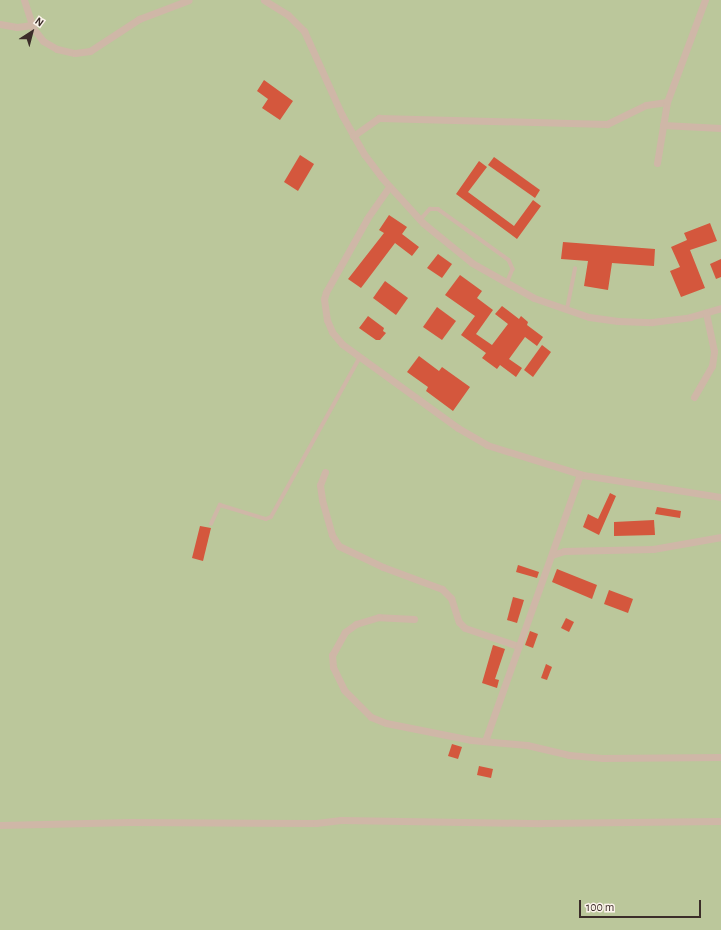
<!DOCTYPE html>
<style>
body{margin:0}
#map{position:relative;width:721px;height:930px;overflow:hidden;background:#f5e8de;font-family:"Alegreya Sans",sans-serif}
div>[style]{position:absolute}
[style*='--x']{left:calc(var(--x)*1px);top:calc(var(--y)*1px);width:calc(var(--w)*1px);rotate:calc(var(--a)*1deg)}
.green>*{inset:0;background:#bbc79b}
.building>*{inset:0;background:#d4573d}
.lane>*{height:3.5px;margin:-1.75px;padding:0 1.75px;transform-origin:1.75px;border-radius:1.75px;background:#cfb7a7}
.street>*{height:7px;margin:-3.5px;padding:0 3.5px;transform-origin:3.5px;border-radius:3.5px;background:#cfb7a7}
span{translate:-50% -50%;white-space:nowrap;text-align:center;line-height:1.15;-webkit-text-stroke:4px #fcf3eb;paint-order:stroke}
.north{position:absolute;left:12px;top:12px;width:40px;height:40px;-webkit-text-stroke:3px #fcf3eb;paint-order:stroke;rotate:36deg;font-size:11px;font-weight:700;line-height:16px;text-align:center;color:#3b2d29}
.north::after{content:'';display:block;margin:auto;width:14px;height:18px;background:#3b2d29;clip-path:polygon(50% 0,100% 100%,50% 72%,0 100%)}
.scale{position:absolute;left:579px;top:900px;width:122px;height:18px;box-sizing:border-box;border:2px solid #3b2d29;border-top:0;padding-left:5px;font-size:12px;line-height:14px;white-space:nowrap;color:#3b2d29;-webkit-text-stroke:3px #fcf3eb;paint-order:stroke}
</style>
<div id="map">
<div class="green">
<div style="clip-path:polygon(0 0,721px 0,721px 930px,0 930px)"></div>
</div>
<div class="building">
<div style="clip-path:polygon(264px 80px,293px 101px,280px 120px,262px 108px,268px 99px,257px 91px)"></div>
<div style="clip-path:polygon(300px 155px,314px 164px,298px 191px,284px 182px)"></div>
<div style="clip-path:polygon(494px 157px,540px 190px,535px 198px,488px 165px)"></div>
<div style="clip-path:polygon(479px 161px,487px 167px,468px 192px,514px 226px,533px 200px,541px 206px,517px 239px,456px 194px)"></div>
<div style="clip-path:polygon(389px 215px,407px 227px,402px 234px,419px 247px,412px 256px,395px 243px,361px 288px,348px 279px,384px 233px,379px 230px)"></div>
<div style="clip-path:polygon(710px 223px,717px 241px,690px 250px,705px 288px,681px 297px,670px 271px,680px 267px,671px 247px,687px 240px,684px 233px)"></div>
<div style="clip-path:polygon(563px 242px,655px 249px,654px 266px,612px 263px,608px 290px,584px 286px,588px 261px,561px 259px)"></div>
<div style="clip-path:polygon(438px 254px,452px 264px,442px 278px,427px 268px)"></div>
<div style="clip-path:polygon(721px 259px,721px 277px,716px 279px,710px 264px)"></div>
<div style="clip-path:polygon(460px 275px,482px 291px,477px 298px,493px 310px,476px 334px,492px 345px,508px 324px,495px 314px,502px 306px,519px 319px,521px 316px,528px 322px,527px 325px,543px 337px,537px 346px,525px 337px,509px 359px,522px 368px,516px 377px,500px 365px,497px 369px,482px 358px,486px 353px,461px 335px,475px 316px,445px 295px)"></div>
<div style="clip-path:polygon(385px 281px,408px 298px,396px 315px,373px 298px)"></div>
<div style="clip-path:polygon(437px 307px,456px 321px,442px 340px,423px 327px)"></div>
<div style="clip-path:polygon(368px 316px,384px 328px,383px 331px,386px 333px,380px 340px,376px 340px,359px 328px)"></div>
<div style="clip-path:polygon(542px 345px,551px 352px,533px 377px,524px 370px)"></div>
<div style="clip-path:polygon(419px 356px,439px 371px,442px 367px,470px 387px,453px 411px,426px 391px,428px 387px,407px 372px)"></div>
<div style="clip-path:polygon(610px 493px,616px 496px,599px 535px,583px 527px,588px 514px,598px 519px)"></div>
<div style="clip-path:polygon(657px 507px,681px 511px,680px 518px,655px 514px)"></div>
<div style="clip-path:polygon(654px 520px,655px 535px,614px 536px,614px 522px)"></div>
<div style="clip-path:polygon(200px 526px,211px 528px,203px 561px,192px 558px)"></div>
<div style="clip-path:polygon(518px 565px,539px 572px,537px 578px,516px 572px)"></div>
<div style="clip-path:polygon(557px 569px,597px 585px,592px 599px,552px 582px)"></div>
<div style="clip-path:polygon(609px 590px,633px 599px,628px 613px,604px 604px)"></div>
<div style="clip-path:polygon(513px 597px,524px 600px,517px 623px,507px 620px)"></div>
<div style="clip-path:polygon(566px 618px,574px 622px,569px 632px,561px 628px)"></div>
<div style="clip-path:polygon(530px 631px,538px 634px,533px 648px,525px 645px)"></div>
<div style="clip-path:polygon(493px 645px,505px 649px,495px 679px,499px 680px,497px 688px,482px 683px)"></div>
<div style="clip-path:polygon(546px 664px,552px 667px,547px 680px,541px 678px)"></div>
<div style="clip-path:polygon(452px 744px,462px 747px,458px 759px,448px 756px)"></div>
<div style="clip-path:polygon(479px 766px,493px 769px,491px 778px,477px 775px)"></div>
</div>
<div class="lane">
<div style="--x:420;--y:220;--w:15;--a:-48"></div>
<div style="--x:430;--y:209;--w:8;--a:0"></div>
<div style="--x:438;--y:209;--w:87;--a:35.7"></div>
<div style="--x:509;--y:260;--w:10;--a:66"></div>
<div style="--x:513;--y:269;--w:16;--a:112"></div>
<div style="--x:567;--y:309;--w:41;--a:-78.7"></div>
<div style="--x:211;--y:524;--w:21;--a:-65"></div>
<div style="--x:220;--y:505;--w:48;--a:16.9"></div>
<div style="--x:266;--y:519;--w:5;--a:-22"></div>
<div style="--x:271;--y:517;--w:183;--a:-60.9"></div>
</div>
<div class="street">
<div style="--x:24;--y:0;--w:29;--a:72"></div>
<div style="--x:33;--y:28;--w:16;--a:52"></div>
<div style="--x:43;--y:41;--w:16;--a:30"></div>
<div style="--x:57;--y:49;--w:18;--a:13"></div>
<div style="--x:75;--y:53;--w:15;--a:-8"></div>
<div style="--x:90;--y:51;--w:59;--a:-33.1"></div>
<div style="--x:139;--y:19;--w:53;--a:-20.8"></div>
<div style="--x:264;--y:0;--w:28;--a:32"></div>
<div style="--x:288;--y:15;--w:23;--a:45"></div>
<div style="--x:304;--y:31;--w:92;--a:65.7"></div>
<div style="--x:342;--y:115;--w:45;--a:60.6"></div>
<div style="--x:364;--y:154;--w:30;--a:53"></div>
<div style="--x:382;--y:178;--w:61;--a:47.7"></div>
<div style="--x:423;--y:223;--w:63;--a:39.2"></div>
<div style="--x:472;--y:263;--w:71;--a:29.4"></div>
<div style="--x:534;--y:298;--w:58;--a:19.1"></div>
<div style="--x:589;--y:317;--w:29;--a:8"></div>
<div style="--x:618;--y:321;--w:34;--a:2"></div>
<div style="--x:652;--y:322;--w:38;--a:-7"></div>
<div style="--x:690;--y:317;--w:32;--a:-16"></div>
<div style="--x:0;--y:24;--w:17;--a:10"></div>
<div style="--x:17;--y:27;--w:15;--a:-8"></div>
<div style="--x:663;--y:125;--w:58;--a:3"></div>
<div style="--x:353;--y:136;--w:32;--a:-35"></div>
<div style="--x:379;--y:118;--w:228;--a:1.5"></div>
<div style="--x:607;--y:124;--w:43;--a:-26"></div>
<div style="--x:646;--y:105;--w:21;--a:-8"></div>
<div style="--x:657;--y:163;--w:62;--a:-80.7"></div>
<div style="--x:667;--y:102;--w:109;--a:-69.6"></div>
<div style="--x:389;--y:187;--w:39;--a:125"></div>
<div style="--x:367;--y:219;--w:84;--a:119.3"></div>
<div style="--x:326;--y:292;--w:7;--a:106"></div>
<div style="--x:324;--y:299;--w:21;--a:82"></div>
<div style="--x:327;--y:320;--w:13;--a:67"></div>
<div style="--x:332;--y:332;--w:16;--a:50"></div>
<div style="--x:342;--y:344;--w:143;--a:35.9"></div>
<div style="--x:458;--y:428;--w:34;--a:30"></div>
<div style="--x:487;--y:445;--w:101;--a:17.4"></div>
<div style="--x:583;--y:475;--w:140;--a:9.1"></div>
<div style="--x:694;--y:397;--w:36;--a:-60"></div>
<div style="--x:712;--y:366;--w:15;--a:-82"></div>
<div style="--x:714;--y:351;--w:39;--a:-102"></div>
<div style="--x:325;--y:472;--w:14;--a:111"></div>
<div style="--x:320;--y:485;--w:15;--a:82"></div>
<div style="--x:322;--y:500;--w:36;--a:74"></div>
<div style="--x:332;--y:535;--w:13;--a:58"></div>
<div style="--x:339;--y:546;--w:49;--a:25.5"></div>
<div style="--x:383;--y:567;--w:63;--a:20.4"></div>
<div style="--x:442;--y:589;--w:13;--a:45"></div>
<div style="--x:451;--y:598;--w:25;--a:72"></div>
<div style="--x:459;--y:622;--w:8;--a:45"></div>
<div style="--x:465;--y:628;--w:56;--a:18.8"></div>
<div style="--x:552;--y:555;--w:13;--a:-18"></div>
<div style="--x:564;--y:551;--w:89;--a:-1.3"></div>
<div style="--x:653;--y:549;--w:69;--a:-10"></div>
<div style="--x:414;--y:619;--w:35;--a:-177"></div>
<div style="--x:379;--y:617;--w:24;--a:163"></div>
<div style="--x:356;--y:624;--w:14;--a:144"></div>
<div style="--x:345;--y:632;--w:26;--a:119"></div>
<div style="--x:332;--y:655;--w:12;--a:85"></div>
<div style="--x:333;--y:667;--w:25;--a:64"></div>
<div style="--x:344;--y:690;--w:38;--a:45"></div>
<div style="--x:371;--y:717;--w:16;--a:22"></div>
<div style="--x:386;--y:723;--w:87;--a:11.3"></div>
<div style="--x:471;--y:740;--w:56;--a:5.1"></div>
<div style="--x:527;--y:745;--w:43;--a:13.4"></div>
<div style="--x:569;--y:755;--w:33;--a:5"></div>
<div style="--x:602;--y:758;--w:119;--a:-0.5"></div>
<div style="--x:485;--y:741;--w:283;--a:-70.4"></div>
<div style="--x:0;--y:825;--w:130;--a:-1.3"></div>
<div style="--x:130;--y:822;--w:186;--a:0.3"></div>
<div style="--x:316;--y:823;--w:25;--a:-7"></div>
<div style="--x:341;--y:820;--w:200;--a:0.9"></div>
<div style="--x:541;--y:823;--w:180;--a:-0.6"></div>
</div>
<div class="north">N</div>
<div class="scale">100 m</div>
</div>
